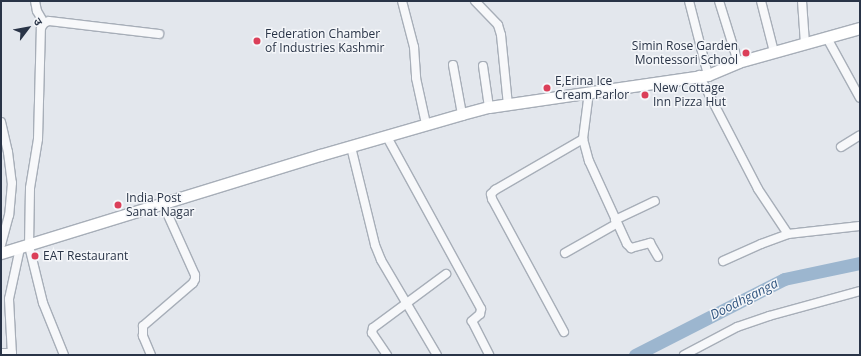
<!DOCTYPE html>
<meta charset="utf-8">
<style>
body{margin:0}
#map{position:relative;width:861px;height:356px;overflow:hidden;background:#e3e7ed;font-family:"Open Sans","Noto Sans Devanagari",sans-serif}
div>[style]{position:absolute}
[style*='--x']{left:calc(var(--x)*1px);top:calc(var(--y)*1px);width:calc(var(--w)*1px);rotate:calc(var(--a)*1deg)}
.river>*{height:13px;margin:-6.5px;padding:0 6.5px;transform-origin:6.5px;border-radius:6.5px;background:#9cb6cf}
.roads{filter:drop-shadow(1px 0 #a7aeb8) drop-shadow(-1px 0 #a7aeb8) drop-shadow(0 1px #a7aeb8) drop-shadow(0 -1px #a7aeb8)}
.minor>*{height:8px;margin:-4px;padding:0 4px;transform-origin:4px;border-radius:4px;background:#f7f8fa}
.major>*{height:11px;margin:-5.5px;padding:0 5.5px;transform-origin:5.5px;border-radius:5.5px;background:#fff}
.dots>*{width:11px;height:11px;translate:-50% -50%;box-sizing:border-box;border:2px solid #f4f6f9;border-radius:50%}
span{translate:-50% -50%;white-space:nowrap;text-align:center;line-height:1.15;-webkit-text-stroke:3px #f4f6f9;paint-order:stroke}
.poi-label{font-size:12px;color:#293447}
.left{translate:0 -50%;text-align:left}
.right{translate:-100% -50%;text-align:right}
.water-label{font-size:13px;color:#2f547f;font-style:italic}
.frame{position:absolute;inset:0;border:2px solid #293447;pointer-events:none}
.north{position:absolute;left:8px;top:8px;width:40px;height:40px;-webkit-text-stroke:3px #f4f6f9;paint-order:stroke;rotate:58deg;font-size:11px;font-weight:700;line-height:16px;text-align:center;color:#293447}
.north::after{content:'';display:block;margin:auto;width:14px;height:18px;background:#293447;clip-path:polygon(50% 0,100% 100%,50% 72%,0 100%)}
</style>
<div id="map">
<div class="river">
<div style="--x:635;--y:355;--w:167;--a:-27"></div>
<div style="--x:784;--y:279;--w:78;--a:-11.9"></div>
</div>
<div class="roads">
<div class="minor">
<div style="--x:35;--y:1;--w:10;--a:79"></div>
<div style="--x:37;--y:11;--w:14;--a:60"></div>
<div style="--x:402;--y:1;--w:48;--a:75.4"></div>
<div style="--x:414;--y:47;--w:31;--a:86"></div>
<div style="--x:416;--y:78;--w:47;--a:77.7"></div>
<div style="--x:475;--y:1;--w:33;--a:46"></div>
<div style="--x:498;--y:25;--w:10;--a:73"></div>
<div style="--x:501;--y:35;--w:70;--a:84.3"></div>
<div style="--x:689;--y:1;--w:76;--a:75.6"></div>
<div style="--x:719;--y:1;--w:64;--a:72.7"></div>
<div style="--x:761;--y:1;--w:53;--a:75.7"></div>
<div style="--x:802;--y:1;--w:43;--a:86"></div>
<div style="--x:827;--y:38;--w:68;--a:61.2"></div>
<div style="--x:453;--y:65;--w:50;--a:79.6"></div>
<div style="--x:483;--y:66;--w:41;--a:81.7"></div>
<div style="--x:699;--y:75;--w:128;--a:62.6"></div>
<div style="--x:758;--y:189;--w:54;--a:56.3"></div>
<div style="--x:788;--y:234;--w:72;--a:-6.3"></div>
<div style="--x:589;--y:92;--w:47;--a:97.3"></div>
<div style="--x:583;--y:139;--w:23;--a:75"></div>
<div style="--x:589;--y:161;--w:91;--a:65.4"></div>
<div style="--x:627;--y:244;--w:6;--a:45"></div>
<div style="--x:631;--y:248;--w:20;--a:-15"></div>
<div style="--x:650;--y:243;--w:16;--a:60"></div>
<div style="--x:1;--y:122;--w:31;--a:77"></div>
<div style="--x:8;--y:152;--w:31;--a:83"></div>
<div style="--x:12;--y:183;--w:32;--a:95"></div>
<div style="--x:9;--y:215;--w:31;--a:105"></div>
<div style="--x:387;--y:137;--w:196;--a:61.3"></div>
<div style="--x:481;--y:309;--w:5;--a:101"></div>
<div style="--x:480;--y:314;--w:11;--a:139"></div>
<div style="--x:472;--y:321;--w:38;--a:63"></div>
<div style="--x:351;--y:147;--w:101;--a:76.2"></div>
<div style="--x:375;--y:245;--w:16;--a:68"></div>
<div style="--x:381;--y:260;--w:110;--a:59.5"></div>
<div style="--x:841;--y:147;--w:22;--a:-32"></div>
<div style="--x:615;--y:220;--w:44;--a:-25.4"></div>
<div style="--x:565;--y:253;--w:59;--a:-29.6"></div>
<div style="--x:723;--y:261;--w:42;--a:-24.1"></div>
<div style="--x:761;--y:244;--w:29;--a:-20"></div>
<div style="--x:564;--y:332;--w:151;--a:-118.4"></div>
<div style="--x:492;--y:199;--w:5;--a:-101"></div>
<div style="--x:491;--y:194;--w:6;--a:-45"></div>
<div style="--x:495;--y:190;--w:102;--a:-30.1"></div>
<div style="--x:1;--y:353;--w:11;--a:0"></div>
<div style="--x:12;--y:355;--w:56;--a:-93.1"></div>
<div style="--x:9;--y:299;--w:52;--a:-77.8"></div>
<div style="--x:64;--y:355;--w:56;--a:-112"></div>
<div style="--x:43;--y:303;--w:59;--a:-103.8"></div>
<div style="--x:29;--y:246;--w:58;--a:-89"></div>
<div style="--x:30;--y:188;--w:50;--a:-80.7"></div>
<div style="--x:38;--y:139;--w:111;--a:-88.5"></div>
<div style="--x:41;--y:28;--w:6;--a:-59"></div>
<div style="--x:44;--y:23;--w:5;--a:-22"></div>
<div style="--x:49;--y:21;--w:111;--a:6.7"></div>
<div style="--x:151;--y:355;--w:21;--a:-113"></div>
<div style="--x:143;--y:336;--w:10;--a:-90"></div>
<div style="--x:143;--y:326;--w:66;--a:-40.7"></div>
<div style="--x:193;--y:283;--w:4;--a:-63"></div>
<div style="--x:195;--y:279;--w:4;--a:-90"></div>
<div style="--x:195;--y:275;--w:78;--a:-114.3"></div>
<div style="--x:387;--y:355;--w:27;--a:-124"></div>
<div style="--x:372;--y:333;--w:5;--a:-79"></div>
<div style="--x:373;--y:328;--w:91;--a:-36.5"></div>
<div style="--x:684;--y:355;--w:60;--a:-27.8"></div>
<div style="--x:737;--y:327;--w:34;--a:-19"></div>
<div style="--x:769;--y:316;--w:94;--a:-15.4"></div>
</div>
<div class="major">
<div style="--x:1;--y:253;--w:334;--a:-17.1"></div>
<div style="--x:320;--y:155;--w:148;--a:-16.1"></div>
<div style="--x:462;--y:114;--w:28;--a:-15"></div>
<div style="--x:489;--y:107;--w:221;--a:-8.3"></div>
<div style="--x:708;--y:75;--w:33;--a:-23"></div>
<div style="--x:738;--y:62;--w:127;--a:-15.6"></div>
</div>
</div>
<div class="dots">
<div style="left:257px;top:41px;background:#db3f59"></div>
<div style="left:746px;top:53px;background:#db3f59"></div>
<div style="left:547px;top:88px;background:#db3f59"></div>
<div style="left:645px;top:95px;background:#db3f59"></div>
<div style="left:118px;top:205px;background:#db3f59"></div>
<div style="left:35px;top:256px;background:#db3f59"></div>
</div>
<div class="poi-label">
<span class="left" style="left:265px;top:41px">Federation Chamber<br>of Industries Kashmir</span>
<span class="right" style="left:738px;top:53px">Simin Rose Garden<br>Montessori School</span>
<span class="left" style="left:555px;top:88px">E,Erina Ice<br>Cream Parlor</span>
<span class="left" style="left:653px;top:95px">New Cottage<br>Inn Pizza Hut</span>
<span class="left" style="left:126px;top:205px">India Post<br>Sanat Nagar</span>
<span class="left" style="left:43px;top:256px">EAT Restaurant</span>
</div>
<div class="water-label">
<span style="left:744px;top:299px;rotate:-27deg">Doodhganga</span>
</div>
<div class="frame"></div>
<div class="north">उ</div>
</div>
